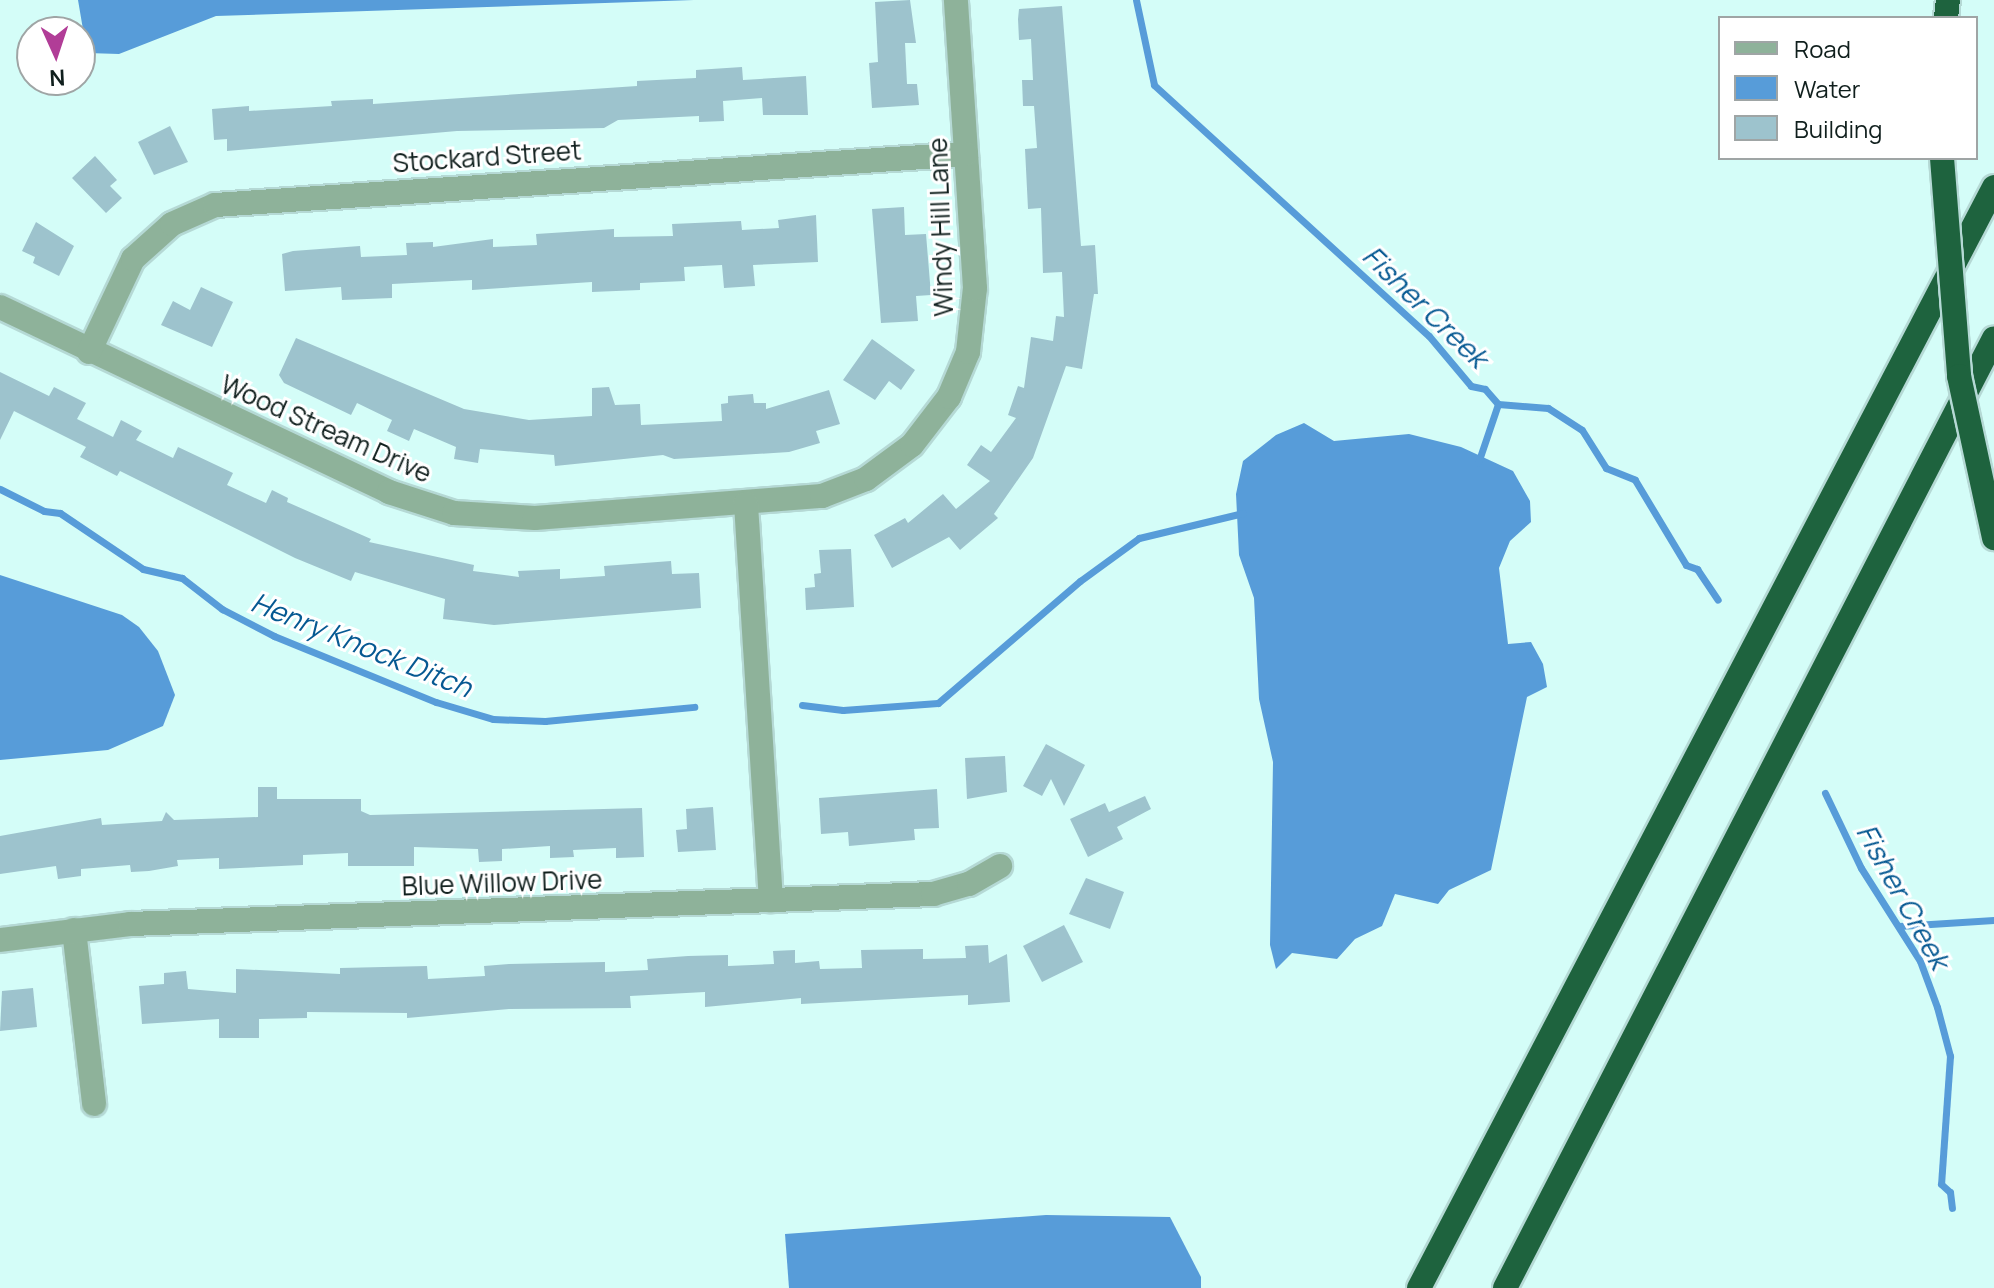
<!DOCTYPE html>
<style>
body{margin:0}
#map{position:relative;width:1994px;height:1288px;overflow:hidden;background:#d4fdf8;font-family:Manrope,sans-serif}
div>[style]{position:absolute}
[style*='--x']{left:calc(var(--x)*1px);top:calc(var(--y)*1px);width:calc(var(--w)*1px);rotate:calc(var(--a)*1deg)}
.water>*{inset:0;background:#579cd9}
.stream>*{height:7px;margin:-3.5px;padding:0 3.5px;transform-origin:3.5px;border-radius:3.5px;background:#579cd9}
.building>*{inset:0;background:#9dc3cd}
.roads{filter:drop-shadow(2px 0 #b5d9d5) drop-shadow(-2px 0 #b5d9d5) drop-shadow(0 2px #b5d9d5) drop-shadow(0 -2px #b5d9d5)}
.minor>*{height:24px;margin:-12px;padding:0 12px;transform-origin:12px;border-radius:12px;background:#8eb29a}
.highway>*{height:24px;margin:-12px;padding:0 12px;transform-origin:12px;border-radius:12px;background:#1e633e}
.bridges{filter:drop-shadow(2px 0 #b5d9d5) drop-shadow(-2px 0 #b5d9d5) drop-shadow(0 2px #b5d9d5) drop-shadow(0 -2px #b5d9d5)}
.highway-bridge>*{height:24px;margin:-12px;padding:0 12px;transform-origin:12px;border-radius:12px;background:#1e633e}
span{translate:-50% -50%;white-space:nowrap;text-align:center;line-height:1.15;-webkit-text-stroke:6px #fff;paint-order:stroke}
.street-label{font-size:26px;color:#101f1d}
.water-label{font-size:28px;color:#065992;font-style:italic}
.legend{position:absolute;left:1718px;top:16px;width:260px;height:144px;box-sizing:border-box;background:#fff;border:2px solid #9fa5a5;margin:0;padding:10px 14px;list-style:none;font-size:24px;color:#101f1d}
.legend li{display:flex;align-items:center;gap:16px;height:40px}
.legend b{width:40px;border:2px solid #9fa5a5}
.north{position:absolute;left:16px;top:16px;width:80px;height:80px;box-sizing:border-box;background:#fff;border:2px solid #9fa5a5;border-radius:50%;rotate:177deg;font-size:22px;font-weight:700;line-height:32px;text-align:center;color:#101f1d}
.north::after{content:'';display:block;margin:auto;width:28px;height:36px;background:#b13d97;clip-path:polygon(50% 0,100% 100%,50% 72%,0 100%)}
</style>
<div id="map">
<div class="water">
<div style="clip-path:polygon(78px 0,694px 0,216px 16px,119px 54px,87px 53px)"></div>
<div style="clip-path:polygon(1304px 423px,1334px 441px,1409px 434px,1461px 447px,1513px 471px,1530px 501px,1531px 522px,1510px 541px,1499px 568px,1508px 644px,1531px 642px,1543px 664px,1547px 687px,1527px 697px,1491px 870px,1449px 890px,1438px 904px,1395px 894px,1382px 926px,1355px 939px,1337px 959px,1292px 953px,1276px 969px,1270px 945px,1273px 762px,1259px 699px,1254px 598px,1239px 555px,1236px 494px,1243px 461px,1276px 435px)"></div>
<div style="clip-path:polygon(0 575px,122px 615px,139px 627px,158px 651px,175px 695px,163px 726px,108px 750px,0 760px)"></div>
<div style="clip-path:polygon(1046px 1215px,1170px 1217px,1201px 1277px,1201px 1288px,789px 1288px,785px 1234px)"></div>
</div>
<div class="stream">
<div style="--x:1136;--y:0;--w:87;--a:78"></div>
<div style="--x:1154;--y:85;--w:372;--a:42.4"></div>
<div style="--x:1429;--y:336;--w:65;--a:50"></div>
<div style="--x:1471;--y:386;--w:14;--a:12"></div>
<div style="--x:1485;--y:389;--w:20;--a:49"></div>
<div style="--x:1498;--y:404;--w:50;--a:4.6"></div>
<div style="--x:1548;--y:408;--w:40;--a:32.9"></div>
<div style="--x:1582;--y:430;--w:45;--a:57.7"></div>
<div style="--x:1606;--y:468;--w:31;--a:22"></div>
<div style="--x:1635;--y:480;--w:99;--a:59"></div>
<div style="--x:1686;--y:565;--w:12;--a:20"></div>
<div style="--x:1697;--y:569;--w:37;--a:56"></div>
<div style="--x:1478;--y:463;--w:62;--a:-71.3"></div>
<div style="--x:0;--y:489;--w:49;--a:26.6"></div>
<div style="--x:44;--y:511;--w:16;--a:7"></div>
<div style="--x:60;--y:513;--w:100;--a:34"></div>
<div style="--x:143;--y:569;--w:40;--a:13"></div>
<div style="--x:182;--y:578;--w:51;--a:37.8"></div>
<div style="--x:222;--y:609;--w:59;--a:27.4"></div>
<div style="--x:274;--y:636;--w:175;--a:22.2"></div>
<div style="--x:436;--y:702;--w:59;--a:16.6"></div>
<div style="--x:493;--y:719;--w:52;--a:2.2"></div>
<div style="--x:545;--y:721;--w:150;--a:-5.4"></div>
<div style="--x:802;--y:705;--w:41;--a:7"></div>
<div style="--x:843;--y:710;--w:95;--a:-4.2"></div>
<div style="--x:938;--y:703;--w:187;--a:-40.7"></div>
<div style="--x:1080;--y:581;--w:73;--a:-36.1"></div>
<div style="--x:1139;--y:538;--w:107;--a:-13.5"></div>
<div style="--x:1825;--y:793;--w:83;--a:64.4"></div>
<div style="--x:1861;--y:868;--w:110;--a:57.6"></div>
<div style="--x:1920;--y:961;--w:49;--a:69.7"></div>
<div style="--x:1937;--y:1007;--w:51;--a:75.1"></div>
<div style="--x:1950;--y:1056;--w:128;--a:94"></div>
<div style="--x:1941;--y:1184;--w:12;--a:42"></div>
<div style="--x:1950;--y:1192;--w:16;--a:83"></div>
<div style="--x:1899;--y:926;--w:95;--a:-3.6"></div>
</div>
<div class="building">
<div style="clip-path:polygon(910px 0,916px 43px,905px 43px,907px 84px,917px 84px,919px 105px,872px 108px,869px 63px,878px 62px,875px 2px)"></div>
<div style="clip-path:polygon(1062px 6px,1081px 246px,1095px 245px,1098px 294px,1094px 294px,1082px 369px,1066px 366px,1033px 458px,994px 514px,998px 518px,960px 550px,949px 537px,892px 568px,874px 535px,905px 518px,908px 523px,943px 494px,956px 509px,990px 481px,967px 465px,981px 445px,991px 452px,1016px 418px,1008px 415px,1018px 386px,1024px 388px,1031px 337px,1053px 341px,1056px 316px,1064px 317px,1062px 272px,1043px 273px,1041px 208px,1028px 209px,1025px 149px,1037px 148px,1034px 106px,1023px 106px,1022px 80px,1033px 80px,1031px 39px,1019px 40px,1018px 19px,1019px 9px)"></div>
<div style="clip-path:polygon(742px 67px,743px 80px,806px 76px,808px 115px,763px 115px,762px 98px,723px 101px,724px 121px,699px 122px,699px 116px,618px 120px,604px 128px,457px 131px,227px 151px,227px 139px,214px 140px,212px 109px,249px 106px,249px 111px,332px 106px,331px 101px,373px 99px,373px 104px,637px 86px,637px 81px,696px 78px,696px 70px)"></div>
<div style="clip-path:polygon(170px 126px,188px 162px,154px 175px,138px 142px)"></div>
<div style="clip-path:polygon(95px 156px,117px 180px,110px 186px,122px 198px,106px 213px,72px 178px)"></div>
<div style="clip-path:polygon(904px 207px,905px 235px,926px 234px,931px 295px,916px 296px,918px 321px,881px 323px,872px 209px)"></div>
<div style="clip-path:polygon(816px 215px,818px 262px,753px 265px,755px 286px,724px 288px,722px 265px,684px 267px,685px 281px,640px 283px,640px 290px,592px 292px,592px 282px,472px 290px,472px 280px,392px 284px,392px 298px,342px 300px,341px 287px,285px 291px,282px 254px,293px 251px,360px 246px,361px 257px,407px 255px,406px 243px,433px 242px,433px 247px,493px 239px,493px 247px,537px 245px,536px 234px,614px 229px,614px 237px,673px 236px,672px 224px,741px 221px,742px 230px,779px 228px,778px 220px)"></div>
<div style="clip-path:polygon(36px 222px,74px 246px,59px 276px,33px 263px,35px 257px,22px 251px)"></div>
<div style="clip-path:polygon(201px 287px,233px 302px,212px 347px,161px 325px,173px 301px,190px 310px)"></div>
<div style="clip-path:polygon(296px 338px,464px 409px,529px 420px,592px 416px,592px 388px,609px 387px,615px 405px,640px 404px,641px 425px,722px 421px,721px 404px,728px 403px,728px 396px,753px 394px,754px 403px,766px 403px,766px 409px,829px 390px,840px 424px,816px 431px,820px 443px,789px 452px,674px 459px,663px 455px,555px 466px,554px 455px,480px 449px,478px 463px,454px 459px,456px 447px,414px 429px,409px 441px,387px 431px,392px 420px,357px 403px,351px 415px,284px 383px,279px 375px)"></div>
<div style="clip-path:polygon(872px 339px,915px 370px,901px 390px,889px 381px,875px 400px,843px 380px)"></div>
<div style="clip-path:polygon(0 372px,49px 396px,54px 387px,86px 403px,77px 419px,113px 437px,121px 420px,142px 431px,136px 440px,173px 458px,178px 447px,233px 473px,227px 485px,266px 503px,272px 490px,288px 498px,287px 502px,371px 539px,369px 542px,474px 565px,473px 571px,519px 577px,518px 571px,560px 569px,560px 579px,605px 576px,604px 566px,671px 561px,672px 574px,699px 573px,701px 608px,494px 625px,443px 619px,445px 599px,355px 572px,351px 581px,295px 558px,120px 471px,117px 476px,80px 457px,86px 447px,14px 411px,0 440px)"></div>
<div style="clip-path:polygon(851px 549px,854px 607px,806px 610px,805px 588px,815px 587px,814px 574px,821px 573px,819px 550px)"></div>
<div style="clip-path:polygon(1046px 744px,1085px 765px,1064px 806px,1051px 779px,1042px 796px,1023px 786px)"></div>
<div style="clip-path:polygon(1005px 756px,1007px 792px,967px 799px,965px 758px)"></div>
<div style="clip-path:polygon(258px 787px,277px 787px,277px 799px,361px 799px,361px 811px,370px 815px,642px 808px,644px 857px,616px 858px,616px 848px,573px 850px,574px 857px,550px 858px,550px 846px,502px 849px,502px 861px,479px 862px,478px 849px,414px 847px,414px 866px,348px 866px,348px 853px,303px 855px,303px 865px,219px 869px,219px 858px,177px 860px,178px 866px,149px 871px,131px 872px,130px 865px,81px 869px,81px 876px,58px 879px,56px 866px,0 874px,0 836px,101px 818px,102px 825px,162px 821px,166px 812px,174px 820px,258px 817px)"></div>
<div style="clip-path:polygon(937px 789px,939px 828px,914px 829px,915px 840px,849px 846px,848px 832px,821px 834px,819px 798px)"></div>
<div style="clip-path:polygon(1145px 796px,1151px 809px,1117px 827px,1123px 839px,1088px 857px,1070px 819px,1105px 803px,1109px 812px)"></div>
<div style="clip-path:polygon(713px 807px,716px 850px,678px 852px,676px 830px,687px 829px,686px 809px)"></div>
<div style="clip-path:polygon(1086px 878px,1124px 892px,1110px 929px,1069px 914px)"></div>
<div style="clip-path:polygon(1064px 925px,1083px 962px,1042px 982px,1023px 946px)"></div>
<div style="clip-path:polygon(988px 945px,989px 963px,1007px 954px,1010px 1002px,968px 1005px,968px 995px,801px 1004px,801px 998px,705px 1007px,705px 992px,630px 996px,631px 1008px,509px 1009px,407px 1018px,407px 1013px,307px 1012px,307px 1018px,259px 1019px,259px 1038px,219px 1038px,219px 1019px,142px 1024px,139px 986px,164px 984px,164px 973px,186px 971px,188px 989px,236px 993px,236px 969px,340px 974px,340px 968px,427px 966px,428px 979px,485px 976px,484px 966px,509px 964px,605px 962px,605px 972px,648px 970px,647px 959px,688px 956px,728px 955px,728px 966px,774px 964px,773px 951px,795px 950px,795px 963px,819px 961px,820px 969px,862px 968px,861px 950px,923px 949px,923px 959px,966px 958px,965px 946px)"></div>
<div style="clip-path:polygon(33px 988px,37px 1027px,0 1031px,2px 991px)"></div>
</div>
<div class="roads">
<div class="minor">
<div style="--x:0;--y:307;--w:431;--a:25.4"></div>
<div style="--x:389;--y:492;--w:68;--a:17.9"></div>
<div style="--x:454;--y:513;--w:81;--a:3.5"></div>
<div style="--x:535;--y:518;--w:288;--a:-4.4"></div>
<div style="--x:822;--y:496;--w:47;--a:-21.1"></div>
<div style="--x:866;--y:479;--w:57;--a:-36.5"></div>
<div style="--x:912;--y:445;--w:61;--a:-52.4"></div>
<div style="--x:949;--y:397;--w:49;--a:-67.1"></div>
<div style="--x:968;--y:352;--w:64;--a:-83.8"></div>
<div style="--x:975;--y:288;--w:289;--a:-93.8"></div>
<div style="--x:89;--y:352;--w:103;--a:-64.7"></div>
<div style="--x:133;--y:259;--w:52;--a:-41.9"></div>
<div style="--x:172;--y:224;--w:47;--a:-23.8"></div>
<div style="--x:215;--y:205;--w:753;--a:-3.88"></div>
<div style="--x:746;--y:504;--w:397;--a:86.4"></div>
<div style="--x:74;--y:930;--w:175;--a:83.4"></div>
<div style="--x:0;--y:940;--w:131;--a:-7"></div>
<div style="--x:130;--y:924;--w:804;--a:-2.14"></div>
<div style="--x:933;--y:894;--w:37;--a:-16"></div>
<div style="--x:969;--y:884;--w:36;--a:-30"></div>
</div>
<div class="highway">
<div style="--x:1946;--y:18;--w:18;--a:-84"></div>
<div style="--x:1419;--y:1288;--w:1242;--a:-62.42"></div>
<div style="--x:1505;--y:1288;--w:1068;--a:-62.76"></div>
</div>
</div>
<div class="bridges">
<div class="highway-bridge">
<div style="--x:1942;--y:158;--w:219;--a:85.5"></div>
<div style="--x:1959;--y:376;--w:166;--a:77.8"></div>
</div>
</div>
<div class="street-label">
<span style="left:487px;top:157px;rotate:-4deg">Stockard Street</span>
<span style="left:941px;top:227px;rotate:-92deg">Windy Hill Lane</span>
<span style="left:326px;top:429px;rotate:24deg">Wood Stream Drive</span>
<span style="left:502px;top:883px;rotate:-2deg">Blue Willow Drive</span>
</div>
<div class="water-label">
<span style="left:1426px;top:306px;rotate:44deg">Fisher Creek</span>
<span style="left:362px;top:644px;rotate:22deg">Henry Knock Ditch</span>
<span style="left:1904px;top:896px;rotate:61deg">Fisher Creek</span>
</div>
<ul class="legend">
<li><b style="height:10px;background:#8eb29a"></b>Road</li>
<li><b style="height:22px;background:#579cd9"></b>Water</li>
<li><b style="height:22px;background:#9dc3cd"></b>Building</li>
</ul>
<div class="north">N</div>
</div>
